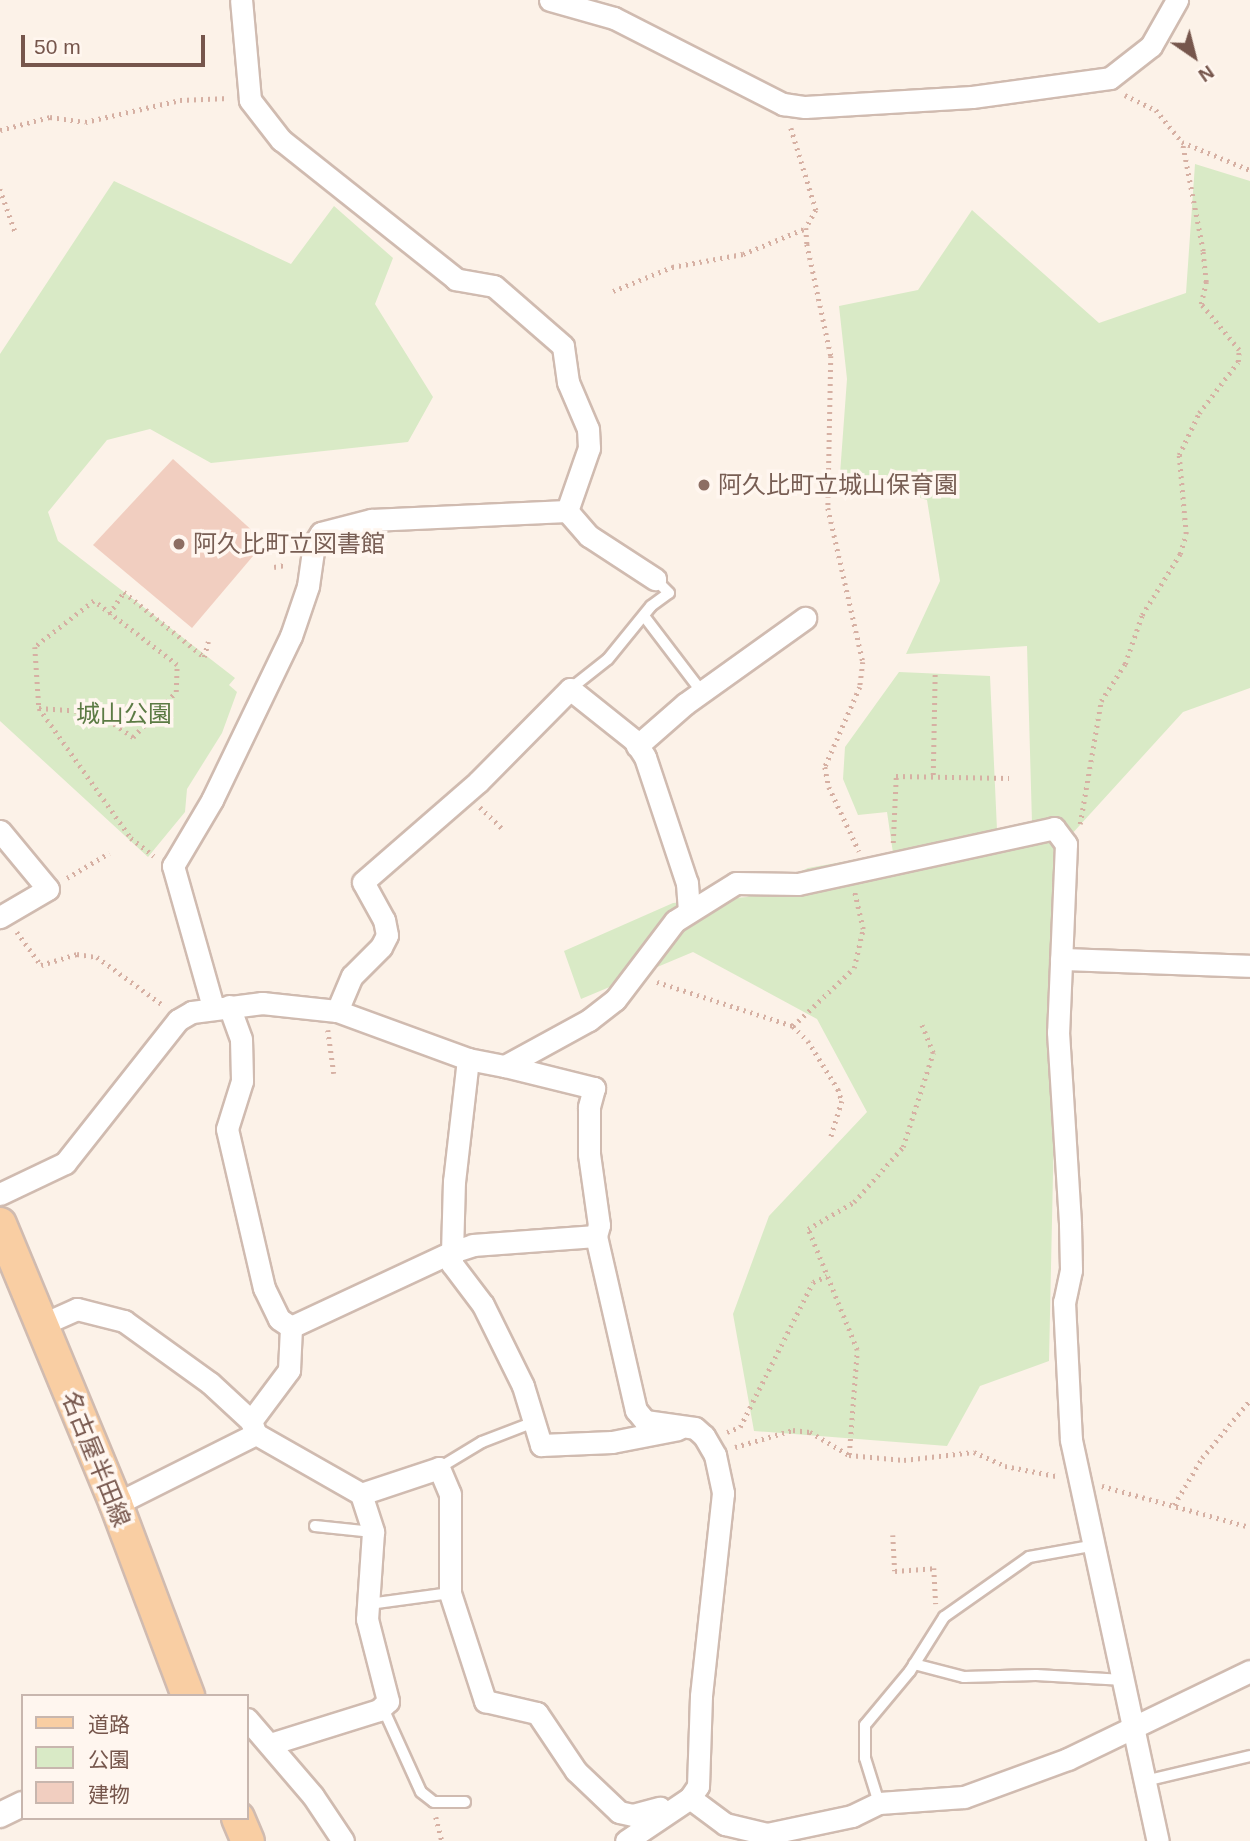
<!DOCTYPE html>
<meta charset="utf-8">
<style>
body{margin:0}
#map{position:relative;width:1250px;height:1841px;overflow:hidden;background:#fcf2e8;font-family:Arial,"Noto Sans JP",sans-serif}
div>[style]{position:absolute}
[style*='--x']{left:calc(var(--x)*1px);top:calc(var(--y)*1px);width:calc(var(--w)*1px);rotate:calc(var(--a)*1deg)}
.green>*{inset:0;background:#d9eac6}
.building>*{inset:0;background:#f1cec0}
.path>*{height:4.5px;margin-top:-2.25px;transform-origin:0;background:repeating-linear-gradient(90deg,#d6b0a3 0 2px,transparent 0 7px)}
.roads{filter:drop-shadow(2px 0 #d0bbb0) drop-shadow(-2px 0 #d0bbb0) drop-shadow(0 2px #d0bbb0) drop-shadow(0 -2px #d0bbb0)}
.service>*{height:10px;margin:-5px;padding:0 5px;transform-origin:5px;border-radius:5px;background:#fff}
.minor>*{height:21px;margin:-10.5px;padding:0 10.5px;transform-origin:10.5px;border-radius:10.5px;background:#fff}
.tertiary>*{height:24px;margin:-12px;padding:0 12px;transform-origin:12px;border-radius:12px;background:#fff}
.primary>*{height:32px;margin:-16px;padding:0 16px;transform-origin:16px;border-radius:16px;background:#f9cea3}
.dots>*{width:19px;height:19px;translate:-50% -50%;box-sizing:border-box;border:4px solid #fff6ef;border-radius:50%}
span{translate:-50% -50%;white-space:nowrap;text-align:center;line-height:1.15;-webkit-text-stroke:7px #fff6ef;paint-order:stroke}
.education-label{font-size:24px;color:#785e54}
.left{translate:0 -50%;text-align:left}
.park-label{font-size:24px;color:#5c7b44}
.street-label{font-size:24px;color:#76564c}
.legend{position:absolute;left:21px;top:1694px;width:228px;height:126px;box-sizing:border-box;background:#fff6ef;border:2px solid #c8b6ae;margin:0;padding:9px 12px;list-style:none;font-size:21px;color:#76564c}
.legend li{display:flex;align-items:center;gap:14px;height:35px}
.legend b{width:35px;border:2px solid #c8b6ae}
.north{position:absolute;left:1159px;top:21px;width:70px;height:70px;-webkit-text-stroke:5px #fff6ef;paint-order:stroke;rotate:145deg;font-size:19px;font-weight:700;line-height:28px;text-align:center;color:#76564c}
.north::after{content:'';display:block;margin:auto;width:24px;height:32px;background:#76564c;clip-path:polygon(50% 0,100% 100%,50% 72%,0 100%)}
.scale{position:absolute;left:21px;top:35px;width:184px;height:32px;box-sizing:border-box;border:4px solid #76564c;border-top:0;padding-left:9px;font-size:21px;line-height:24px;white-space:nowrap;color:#76564c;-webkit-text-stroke:5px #fff6ef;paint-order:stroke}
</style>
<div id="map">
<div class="green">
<div style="clip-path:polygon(1195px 164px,1250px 181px,1250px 688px,1183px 712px,1060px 847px,1049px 1361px,980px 1386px,947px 1446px,754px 1431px,733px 1314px,769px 1216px,867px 1112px,817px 1019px,693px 952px,581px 999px,564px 951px,673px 903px,747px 897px,808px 868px,893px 853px,887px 812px,858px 815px,843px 779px,845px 747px,899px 672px,990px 676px,997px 830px,1032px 823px,1027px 646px,906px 654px,940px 581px,927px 500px,840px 474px,847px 379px,839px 306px,918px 290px,972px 210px,1099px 323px,1186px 293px)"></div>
<div style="clip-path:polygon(114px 181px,291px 264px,334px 206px,393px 258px,375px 304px,433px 397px,408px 442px,211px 463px,150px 429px,107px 440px,48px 512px,58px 541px,235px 678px,229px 685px,237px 692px,222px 733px,187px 789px,185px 812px,148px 857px,0 721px,0 354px)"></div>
</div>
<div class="building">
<div style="clip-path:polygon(173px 459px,265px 542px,192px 628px,93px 545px)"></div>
</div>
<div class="path">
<div style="--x:1125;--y:95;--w:34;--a:26"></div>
<div style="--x:1156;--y:110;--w:41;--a:50.9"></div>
<div style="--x:1182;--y:142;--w:74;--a:22.4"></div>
<div style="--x:791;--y:128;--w:86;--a:73"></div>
<div style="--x:816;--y:210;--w:21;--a:119"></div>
<div style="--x:806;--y:228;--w:16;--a:86"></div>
<div style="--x:807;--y:244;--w:115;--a:77.9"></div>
<div style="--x:831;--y:356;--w:152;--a:91.1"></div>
<div style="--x:828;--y:508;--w:158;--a:77.2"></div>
<div style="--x:863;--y:662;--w:25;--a:97"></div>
<div style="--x:860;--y:687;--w:87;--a:113.6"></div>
<div style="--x:825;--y:767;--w:20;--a:79"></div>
<div style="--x:829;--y:787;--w:71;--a:64.9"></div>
<div style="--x:0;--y:130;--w:52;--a:-14.6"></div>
<div style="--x:50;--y:117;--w:35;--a:8"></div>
<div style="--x:85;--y:122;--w:98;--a:-13"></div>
<div style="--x:180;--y:100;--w:49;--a:-2.3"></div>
<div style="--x:0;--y:189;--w:48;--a:70.4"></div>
<div style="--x:613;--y:291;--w:64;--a:-22.1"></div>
<div style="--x:672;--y:267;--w:72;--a:-10.4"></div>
<div style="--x:743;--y:254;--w:68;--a:-22.4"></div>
<div style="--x:274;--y:567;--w:11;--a:-10"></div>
<div style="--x:109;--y:614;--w:27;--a:-56"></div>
<div style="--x:124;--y:592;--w:103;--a:39.1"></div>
<div style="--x:204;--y:657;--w:16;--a:-75"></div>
<div style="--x:39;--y:708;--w:58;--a:3.9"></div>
<div style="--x:97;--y:712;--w:44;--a:34.8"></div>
<div style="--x:133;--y:737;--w:62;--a:-46.3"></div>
<div style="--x:176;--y:692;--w:27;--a:-88"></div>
<div style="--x:177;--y:665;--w:105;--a:-142.4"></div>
<div style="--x:94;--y:601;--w:75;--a:142.1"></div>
<div style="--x:35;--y:647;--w:61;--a:86.2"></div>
<div style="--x:39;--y:708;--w:159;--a:54.7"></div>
<div style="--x:131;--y:838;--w:29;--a:38"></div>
<div style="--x:933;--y:775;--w:105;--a:-88.9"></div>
<div style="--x:480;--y:807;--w:30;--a:44"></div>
<div style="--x:1080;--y:824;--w:125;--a:-80.3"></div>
<div style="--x:1101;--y:701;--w:44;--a:-57"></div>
<div style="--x:1125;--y:664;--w:52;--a:-70.9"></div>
<div style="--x:1142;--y:615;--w:72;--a:-58.1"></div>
<div style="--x:1180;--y:554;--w:21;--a:-73"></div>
<div style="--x:1186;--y:534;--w:79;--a:-95.1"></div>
<div style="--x:1179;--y:455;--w:47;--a:-64.5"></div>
<div style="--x:1199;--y:413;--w:64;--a:-52.6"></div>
<div style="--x:1238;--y:362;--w:12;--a:-85"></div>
<div style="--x:1239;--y:350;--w:60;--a:-129.6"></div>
<div style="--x:1201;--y:304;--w:23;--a:-77"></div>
<div style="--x:1206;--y:282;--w:31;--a:-96"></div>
<div style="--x:1203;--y:251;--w:111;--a:-100.9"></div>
<div style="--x:893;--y:843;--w:67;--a:-87.4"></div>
<div style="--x:896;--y:776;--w:113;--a:1"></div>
<div style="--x:67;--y:878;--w:49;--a:-30.8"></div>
<div style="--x:17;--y:932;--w:41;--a:54"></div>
<div style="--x:41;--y:965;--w:38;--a:-17"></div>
<div style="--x:77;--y:954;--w:20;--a:9"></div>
<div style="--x:97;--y:957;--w:82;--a:36"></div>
<div style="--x:657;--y:982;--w:143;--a:17.9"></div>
<div style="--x:793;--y:1026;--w:21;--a:45"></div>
<div style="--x:808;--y:1041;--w:57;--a:58"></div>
<div style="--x:838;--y:1089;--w:13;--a:72"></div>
<div style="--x:842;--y:1101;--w:38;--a:107"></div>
<div style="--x:793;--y:1026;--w:84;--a:-43.6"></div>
<div style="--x:854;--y:968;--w:40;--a:-77"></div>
<div style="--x:863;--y:929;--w:39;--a:-103"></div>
<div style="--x:328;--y:1030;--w:44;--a:82.2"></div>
<div style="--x:727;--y:1432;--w:14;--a:-21"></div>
<div style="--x:740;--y:1427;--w:162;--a:-63.3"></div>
<div style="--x:813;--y:1282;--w:15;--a:-23"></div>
<div style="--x:735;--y:1447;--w:60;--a:-16.3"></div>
<div style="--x:793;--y:1430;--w:17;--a:7"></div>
<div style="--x:810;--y:1432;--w:45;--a:30.5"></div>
<div style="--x:849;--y:1455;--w:105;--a:-85.6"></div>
<div style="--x:857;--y:1350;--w:131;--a:-112"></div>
<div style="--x:808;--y:1229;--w:53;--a:-30.4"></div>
<div style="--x:854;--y:1202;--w:74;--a:-48.3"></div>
<div style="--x:903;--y:1147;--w:99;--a:-72.3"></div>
<div style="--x:933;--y:1053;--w:31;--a:-112"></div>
<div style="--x:849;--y:1455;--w:55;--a:5.2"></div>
<div style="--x:904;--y:1460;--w:70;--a:-6.5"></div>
<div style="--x:974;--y:1452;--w:34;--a:24"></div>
<div style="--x:1005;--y:1466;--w:52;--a:11.1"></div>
<div style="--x:1102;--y:1486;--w:154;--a:15.5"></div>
<div style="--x:1174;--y:1505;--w:55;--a:-59.2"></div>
<div style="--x:1202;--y:1458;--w:75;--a:-50.4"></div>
<div style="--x:893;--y:1535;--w:36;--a:87"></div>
<div style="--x:895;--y:1571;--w:39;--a:-4"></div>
<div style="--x:934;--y:1568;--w:36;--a:87"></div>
<div style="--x:436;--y:1817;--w:25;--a:76"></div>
</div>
<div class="roads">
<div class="service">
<div style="--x:644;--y:616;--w:96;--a:52.7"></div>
<div style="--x:570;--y:689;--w:48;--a:-38.3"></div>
<div style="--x:608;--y:659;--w:68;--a:-50.9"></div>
<div style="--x:651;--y:606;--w:22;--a:-36"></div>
<div style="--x:669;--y:593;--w:20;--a:-135"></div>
<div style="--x:439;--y:1468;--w:50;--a:-31.2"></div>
<div style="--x:482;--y:1442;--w:56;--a:-21"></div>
<div style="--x:315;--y:1526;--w:58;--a:5.9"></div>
<div style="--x:369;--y:1604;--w:82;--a:-7.7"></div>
<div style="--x:914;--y:1664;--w:52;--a:14.6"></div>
<div style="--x:964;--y:1677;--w:72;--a:-1.6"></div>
<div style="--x:1036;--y:1675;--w:88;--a:3.3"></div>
<div style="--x:382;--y:1706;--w:94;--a:65.6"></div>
<div style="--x:421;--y:1792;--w:16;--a:38"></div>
<div style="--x:434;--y:1802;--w:31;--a:0"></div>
<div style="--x:1145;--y:1781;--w:108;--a:-13.4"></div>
<div style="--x:879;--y:1803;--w:47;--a:-107.3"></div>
<div style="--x:865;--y:1758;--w:33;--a:-90"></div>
<div style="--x:865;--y:1725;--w:70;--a:-50.2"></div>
<div style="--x:910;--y:1671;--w:64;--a:-57.8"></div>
<div style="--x:944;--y:1617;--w:104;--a:-35.2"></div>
<div style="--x:1029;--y:1557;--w:68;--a:-10.2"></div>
</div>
<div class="minor">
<div style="--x:550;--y:0;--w:66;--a:15.7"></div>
<div style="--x:614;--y:18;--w:190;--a:27"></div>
<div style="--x:783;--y:104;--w:22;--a:8"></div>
<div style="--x:805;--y:107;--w:167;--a:-3.4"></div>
<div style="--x:972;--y:97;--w:139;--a:-7.8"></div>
<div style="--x:1110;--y:78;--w:52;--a:-38"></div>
<div style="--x:1151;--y:46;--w:53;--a:-60.5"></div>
<div style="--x:567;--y:511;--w:33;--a:49"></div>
<div style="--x:589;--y:536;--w:79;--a:33.1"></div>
<div style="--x:637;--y:746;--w:64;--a:-41.2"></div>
<div style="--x:685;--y:704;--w:148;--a:-35.6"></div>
<div style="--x:0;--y:831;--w:75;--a:50.4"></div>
<div style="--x:48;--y:889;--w:56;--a:149.7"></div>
<div style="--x:1061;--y:959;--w:189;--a:2.1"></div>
<div style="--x:229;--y:1006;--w:35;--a:70"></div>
<div style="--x:241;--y:1039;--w:42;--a:88.6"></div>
<div style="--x:242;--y:1081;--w:50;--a:107.4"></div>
<div style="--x:227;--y:1129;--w:163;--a:76.9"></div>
<div style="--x:264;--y:1288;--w:34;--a:64"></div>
<div style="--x:279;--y:1319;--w:14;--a:34"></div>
<div style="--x:213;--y:1007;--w:147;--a:-105.8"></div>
<div style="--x:173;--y:866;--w:77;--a:-59.4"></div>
<div style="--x:212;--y:800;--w:182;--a:-64.3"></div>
<div style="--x:291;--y:636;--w:53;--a:-71.2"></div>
<div style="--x:308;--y:586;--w:42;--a:-81.9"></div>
<div style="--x:314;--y:544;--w:13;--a:-58"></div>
<div style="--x:321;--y:533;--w:52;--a:-14.6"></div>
<div style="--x:371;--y:520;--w:196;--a:-2.6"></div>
<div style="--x:567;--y:511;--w:67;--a:-70.8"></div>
<div style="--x:589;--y:448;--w:19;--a:-93"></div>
<div style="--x:588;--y:429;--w:51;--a:-113.1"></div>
<div style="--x:568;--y:382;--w:36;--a:-98"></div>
<div style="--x:563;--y:346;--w:91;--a:-139"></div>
<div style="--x:494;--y:286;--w:39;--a:-170"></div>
<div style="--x:456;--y:279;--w:223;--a:-141.5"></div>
<div style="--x:281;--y:140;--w:51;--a:-127.8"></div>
<div style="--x:250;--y:100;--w:100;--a:-95.1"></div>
<div style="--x:337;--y:1011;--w:38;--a:-67"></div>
<div style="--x:352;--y:976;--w:41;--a:-45"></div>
<div style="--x:381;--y:947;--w:13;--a:-63"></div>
<div style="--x:387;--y:935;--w:15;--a:-101"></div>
<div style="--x:384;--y:920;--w:43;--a:-118.9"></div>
<div style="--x:363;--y:882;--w:152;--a:-41"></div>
<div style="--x:478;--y:782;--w:131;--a:-45.3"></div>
<div style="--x:570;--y:689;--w:82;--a:38.6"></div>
<div style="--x:634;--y:740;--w:20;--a:57"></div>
<div style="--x:645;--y:757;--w:133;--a:71.6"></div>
<div style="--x:687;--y:883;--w:26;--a:86"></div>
<div style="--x:468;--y:1059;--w:123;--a:96.5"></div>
<div style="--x:454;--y:1181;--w:71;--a:91.6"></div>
<div style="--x:452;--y:1252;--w:22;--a:-18"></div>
<div style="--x:473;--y:1245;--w:123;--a:-4.2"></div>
<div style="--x:596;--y:1236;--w:179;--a:77.1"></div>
<div style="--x:636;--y:1410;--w:14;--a:51"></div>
<div style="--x:645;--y:1421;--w:50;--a:8"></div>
<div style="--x:695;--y:1428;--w:12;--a:42"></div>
<div style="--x:704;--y:1436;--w:22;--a:60"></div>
<div style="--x:715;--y:1455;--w:39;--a:78"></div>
<div style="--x:723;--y:1493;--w:204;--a:96.2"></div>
<div style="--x:701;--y:1696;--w:90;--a:91.9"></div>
<div style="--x:698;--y:1786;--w:14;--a:124"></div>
<div style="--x:690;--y:1798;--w:77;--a:146.1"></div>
<div style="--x:505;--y:1066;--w:92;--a:13.9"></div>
<div style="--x:594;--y:1088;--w:20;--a:105"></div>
<div style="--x:589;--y:1107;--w:47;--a:90"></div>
<div style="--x:589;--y:1154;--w:72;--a:82"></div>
<div style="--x:599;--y:1225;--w:11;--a:105"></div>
<div style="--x:0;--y:1194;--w:72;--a:-25.5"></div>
<div style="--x:65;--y:1163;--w:182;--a:-51.7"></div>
<div style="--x:178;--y:1020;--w:16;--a:-30"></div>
<div style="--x:192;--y:1012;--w:71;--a:-7.3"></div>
<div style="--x:262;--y:1003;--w:75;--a:6.1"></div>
<div style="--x:337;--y:1011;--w:140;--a:20.1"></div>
<div style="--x:468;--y:1059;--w:38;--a:11"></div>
<div style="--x:505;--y:1066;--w:96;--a:-28.7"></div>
<div style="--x:589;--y:1020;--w:33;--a:-38"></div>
<div style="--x:615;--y:1000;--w:99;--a:-52.8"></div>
<div style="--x:675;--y:921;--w:72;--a:-31.9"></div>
<div style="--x:736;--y:883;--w:62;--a:0.9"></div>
<div style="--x:798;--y:884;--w:262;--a:-12.3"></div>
<div style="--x:1054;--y:828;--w:20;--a:53"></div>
<div style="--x:1066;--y:844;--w:188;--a:92.4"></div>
<div style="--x:1058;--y:1032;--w:193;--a:86.4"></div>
<div style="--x:1070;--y:1225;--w:45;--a:88.7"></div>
<div style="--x:1071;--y:1270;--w:33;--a:102"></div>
<div style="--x:1064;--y:1302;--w:138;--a:87.1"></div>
<div style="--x:1071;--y:1440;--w:410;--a:77.8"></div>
<div style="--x:41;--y:1325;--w:39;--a:-24"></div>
<div style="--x:77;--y:1309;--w:49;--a:14.3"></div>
<div style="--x:124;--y:1321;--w:106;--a:35.8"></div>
<div style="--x:210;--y:1383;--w:56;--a:42.8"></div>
<div style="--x:251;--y:1421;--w:12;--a:70"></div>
<div style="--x:251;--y:1421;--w:64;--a:-53.3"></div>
<div style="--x:289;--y:1370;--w:43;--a:-87.3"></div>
<div style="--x:291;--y:1327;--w:178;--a:-25"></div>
<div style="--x:452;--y:1252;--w:12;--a:90"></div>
<div style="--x:452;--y:1264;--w:51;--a:52.9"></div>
<div style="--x:483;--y:1305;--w:90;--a:63.7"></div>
<div style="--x:523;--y:1386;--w:62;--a:73"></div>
<div style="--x:541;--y:1445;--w:71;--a:-2.4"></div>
<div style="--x:612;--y:1442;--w:67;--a:-11.1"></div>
<div style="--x:361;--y:1494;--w:82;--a:-18.4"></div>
<div style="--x:439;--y:1468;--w:28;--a:67"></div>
<div style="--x:450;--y:1494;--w:99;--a:90"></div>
<div style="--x:450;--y:1593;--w:114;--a:72"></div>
<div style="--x:485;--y:1701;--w:53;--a:13"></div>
<div style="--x:537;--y:1713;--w:70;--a:56.1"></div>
<div style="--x:576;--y:1771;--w:59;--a:43.6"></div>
<div style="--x:619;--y:1812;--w:14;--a:12"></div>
<div style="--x:633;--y:1815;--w:28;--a:-15"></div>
<div style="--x:116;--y:1504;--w:157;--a:-26.6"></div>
<div style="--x:256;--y:1434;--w:121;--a:29.7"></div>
<div style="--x:361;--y:1494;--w:40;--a:72"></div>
<div style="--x:373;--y:1532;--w:87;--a:93.9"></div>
<div style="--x:367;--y:1619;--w:85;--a:75.6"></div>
<div style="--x:388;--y:1701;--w:13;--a:135"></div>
<div style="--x:379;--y:1710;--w:114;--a:162.7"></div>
<div style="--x:247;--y:1719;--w:101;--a:49.4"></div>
<div style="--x:313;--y:1796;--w:54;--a:56.3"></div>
<div style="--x:690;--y:1798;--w:44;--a:36.6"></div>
<div style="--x:725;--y:1824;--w:43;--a:13.4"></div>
<div style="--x:767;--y:1834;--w:87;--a:-12"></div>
<div style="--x:852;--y:1816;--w:30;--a:-26"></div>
<div style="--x:879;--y:1803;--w:85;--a:-4"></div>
<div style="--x:964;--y:1797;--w:111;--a:-20.1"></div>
<div style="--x:1068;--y:1759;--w:202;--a:-25.8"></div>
</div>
<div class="tertiary">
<div style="--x:0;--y:1815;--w:25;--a:-26"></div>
</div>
<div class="primary">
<div style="--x:0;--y:1224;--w:303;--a:67.5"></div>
<div style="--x:116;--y:1504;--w:205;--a:69.4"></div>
<div style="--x:238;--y:1818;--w:25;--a:67"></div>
</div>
</div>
<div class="dots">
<div style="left:704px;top:485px;background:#8d6e63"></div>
<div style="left:179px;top:544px;background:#8d6e63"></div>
</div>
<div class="education-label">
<span class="left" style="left:718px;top:485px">阿久比町立城山保育園</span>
<span class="left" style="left:193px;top:544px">阿久比町立図書館</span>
</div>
<div class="park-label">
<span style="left:124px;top:714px">城山公園</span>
</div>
<div class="street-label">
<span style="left:96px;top:1459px;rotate:68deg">名古屋半田線</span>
</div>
<ul class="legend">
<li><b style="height:9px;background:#f9cea3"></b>道路</li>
<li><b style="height:19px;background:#d9eac6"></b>公園</li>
<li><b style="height:19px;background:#f1cec0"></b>建物</li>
</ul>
<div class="north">N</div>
<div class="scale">50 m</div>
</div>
